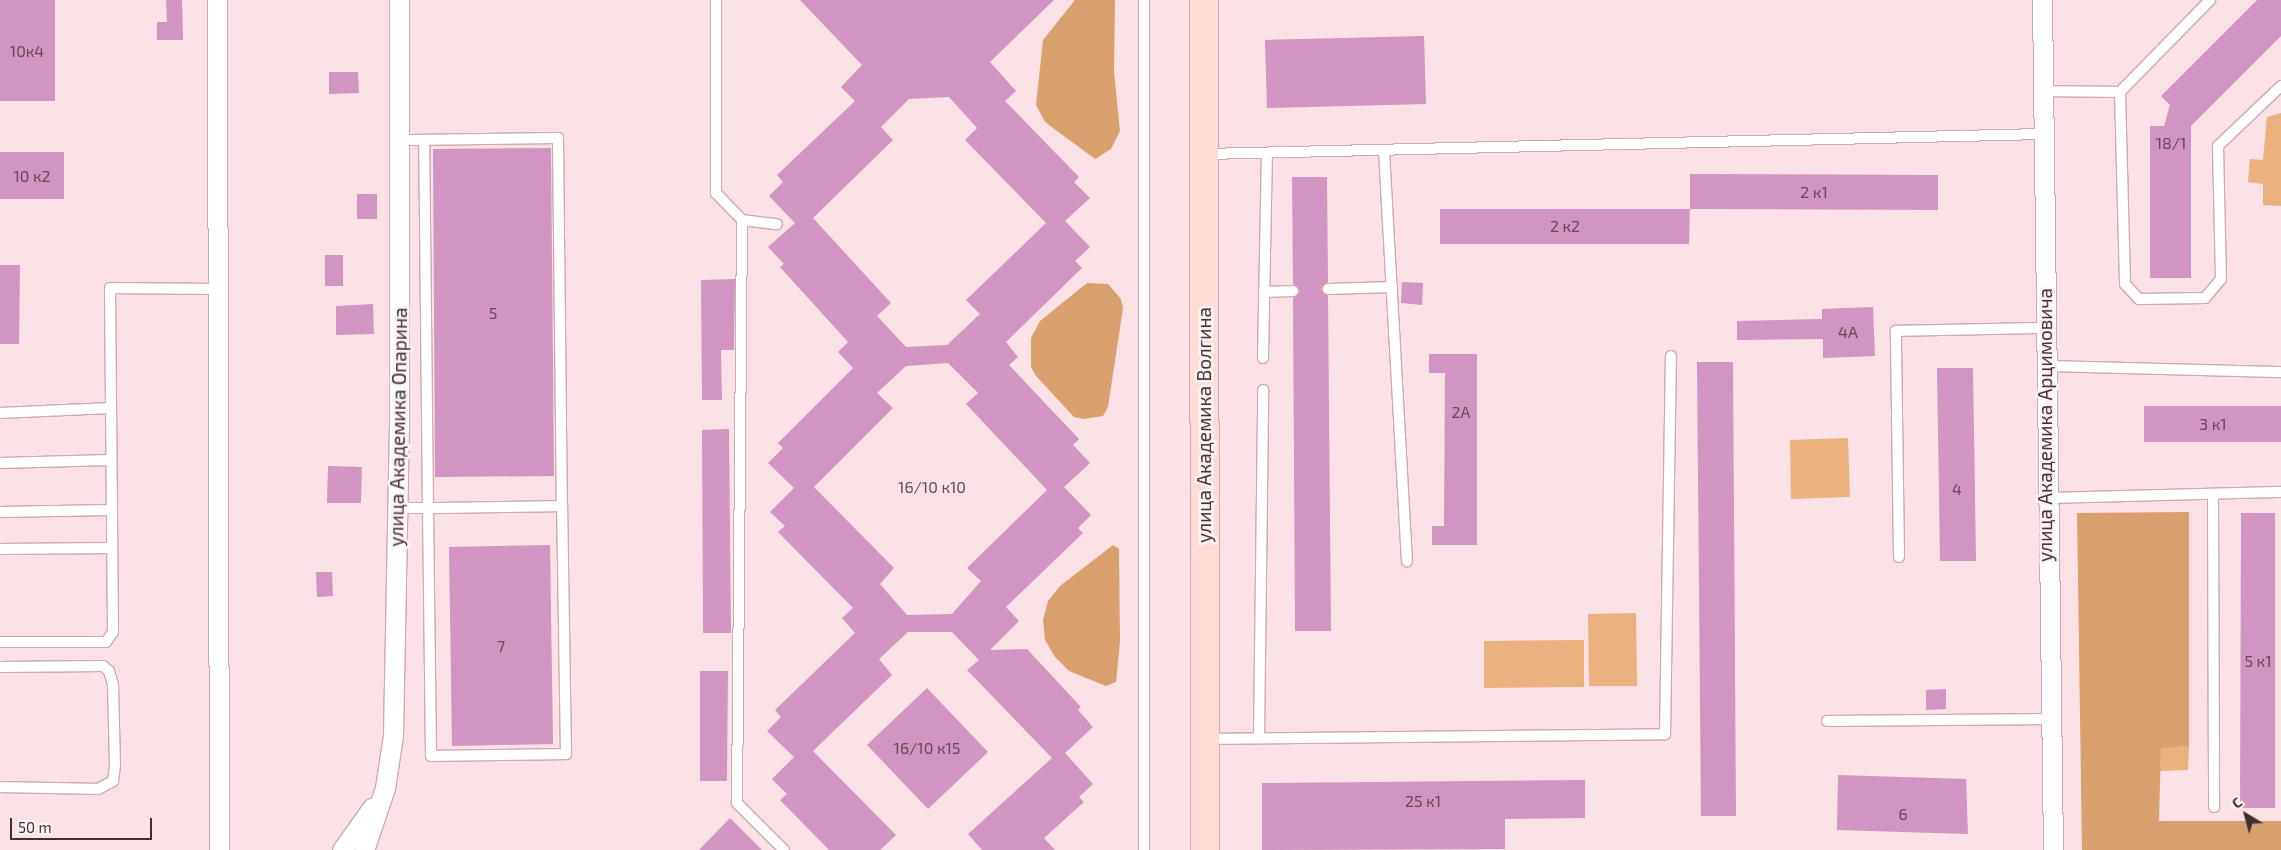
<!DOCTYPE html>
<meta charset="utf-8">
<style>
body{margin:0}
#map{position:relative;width:2281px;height:850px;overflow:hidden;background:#fae1e5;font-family:"Exo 2",sans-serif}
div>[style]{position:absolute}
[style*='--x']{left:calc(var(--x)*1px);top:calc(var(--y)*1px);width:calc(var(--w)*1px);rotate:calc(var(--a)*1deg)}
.green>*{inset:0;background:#eab17f}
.forest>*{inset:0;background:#d9a06e}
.building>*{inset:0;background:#d294c0}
.roads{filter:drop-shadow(1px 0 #d0a9b1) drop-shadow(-1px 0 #d0a9b1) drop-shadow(0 1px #d0a9b1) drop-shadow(0 -1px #d0a9b1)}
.lane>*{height:10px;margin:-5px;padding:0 5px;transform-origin:5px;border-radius:5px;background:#fff}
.street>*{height:19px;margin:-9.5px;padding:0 9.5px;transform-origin:9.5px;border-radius:9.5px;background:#fff}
.secondary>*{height:28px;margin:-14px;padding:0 14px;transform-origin:14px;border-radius:14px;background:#fcdcd5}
span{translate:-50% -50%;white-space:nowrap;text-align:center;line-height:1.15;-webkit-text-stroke:5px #fbf3f4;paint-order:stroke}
.number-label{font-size:16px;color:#644956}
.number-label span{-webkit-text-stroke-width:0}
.street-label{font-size:19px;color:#403033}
.north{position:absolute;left:2221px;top:790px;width:50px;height:50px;-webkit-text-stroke:4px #fbf3f4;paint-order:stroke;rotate:323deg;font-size:14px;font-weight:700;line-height:20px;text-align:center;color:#403033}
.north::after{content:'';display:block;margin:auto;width:18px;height:22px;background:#403033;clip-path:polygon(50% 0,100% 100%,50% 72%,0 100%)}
.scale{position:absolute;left:10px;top:818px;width:142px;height:22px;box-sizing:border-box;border:2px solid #403033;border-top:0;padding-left:6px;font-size:15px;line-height:18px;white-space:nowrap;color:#403033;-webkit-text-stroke:4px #fbf3f4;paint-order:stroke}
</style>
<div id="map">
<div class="green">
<div style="clip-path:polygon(2281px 113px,2281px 206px,2263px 205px,2263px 184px,2248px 182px,2250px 159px,2263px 160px,2267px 117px)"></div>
<div style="clip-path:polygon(1848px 438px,1850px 497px,1791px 499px,1790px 440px)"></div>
<div style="clip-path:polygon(1636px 613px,1637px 686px,1589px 686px,1588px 614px)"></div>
<div style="clip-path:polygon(1584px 640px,1584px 687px,1484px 688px,1484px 641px)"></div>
<div style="clip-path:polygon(2189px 746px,2188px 770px,2160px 771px,2161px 747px)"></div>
</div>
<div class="forest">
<div style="clip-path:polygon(1075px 0,1115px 0,1114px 72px,1120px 131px,1111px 149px,1095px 159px,1045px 122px,1036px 105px,1043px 40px)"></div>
<div style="clip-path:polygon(1087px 283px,1108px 284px,1121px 299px,1123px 308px,1108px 407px,1103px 416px,1084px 419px,1074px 417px,1036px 376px,1031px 367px,1031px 338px,1040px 321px)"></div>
<div style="clip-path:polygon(2189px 512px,2189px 746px,2161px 748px,2159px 821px,2281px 821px,2281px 850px,2082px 850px,2077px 513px)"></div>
<div style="clip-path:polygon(1113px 545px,1119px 549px,1120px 641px,1116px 682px,1106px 686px,1069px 671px,1055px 657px,1045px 640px,1043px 620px,1048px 601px,1060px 586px)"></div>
</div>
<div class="building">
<div style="clip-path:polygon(0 0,55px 0,55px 101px,0 101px)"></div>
<div style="clip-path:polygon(166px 0,182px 0,183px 40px,157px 40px,157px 22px,167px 22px)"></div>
<div style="clip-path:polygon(evenodd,800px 0,1054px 0,990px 62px,1016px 91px,1005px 101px,1079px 177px,1074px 182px,1090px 198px,1065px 221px,1090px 247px,1075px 261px,1082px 268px,1006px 342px,1018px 357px,1009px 365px,1079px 439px,1073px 445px,1090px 463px,1064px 487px,1091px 515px,1078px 528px,1083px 533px,1006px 607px,1019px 621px,990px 650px,1027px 649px,1081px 707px,1078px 710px,1093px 727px,1065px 753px,1093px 784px,1079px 797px,1084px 802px,1044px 838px,1055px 850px,982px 850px,968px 834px,1052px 758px,967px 670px,979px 660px,952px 632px,908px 632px,879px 659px,892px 675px,813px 751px,896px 835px,880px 850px,829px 850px,780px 800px,787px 794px,772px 779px,794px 757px,767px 731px,781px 717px,775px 710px,855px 633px,842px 618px,853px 608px,778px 532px,785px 526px,770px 512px,794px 488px,768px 463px,783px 448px,778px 443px,853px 368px,838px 352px,848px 342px,780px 267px,784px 264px,768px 247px,795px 223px,769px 196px,783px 182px,777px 175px,855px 101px,841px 87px,862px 65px,800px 0,949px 97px,977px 128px,965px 140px,1046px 223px,966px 300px,980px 314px,947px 345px,906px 347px,877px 316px,891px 303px,813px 218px,893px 140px,881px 127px,909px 99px,949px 97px,800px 0,948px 363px,978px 393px,966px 404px,1047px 490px,967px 568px,981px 581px,952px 614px,907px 615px,880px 584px,894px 568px,814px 487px,893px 408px,877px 393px,906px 366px,948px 363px)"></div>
<div style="clip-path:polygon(2257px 0,2281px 0,2281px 36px,2191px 126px,2191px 278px,2150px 278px,2150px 126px,2164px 126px,2170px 105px,2161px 96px)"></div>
<div style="clip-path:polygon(1424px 36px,1426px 104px,1267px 108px,1265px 40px)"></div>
<div style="clip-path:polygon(329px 72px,358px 72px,359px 93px,329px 94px)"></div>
<div style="clip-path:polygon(551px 148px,554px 476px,435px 477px,433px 149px)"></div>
<div style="clip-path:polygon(0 152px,64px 152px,64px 199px,0 199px)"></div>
<div style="clip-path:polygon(1690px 174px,1938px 175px,1938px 210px,1690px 209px)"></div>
<div style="clip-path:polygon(1292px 177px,1327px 177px,1328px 282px,1321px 289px,1328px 296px,1331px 631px,1295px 631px,1293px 298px,1300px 291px,1293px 284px)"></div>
<div style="clip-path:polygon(357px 194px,377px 194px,377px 219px,357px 219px)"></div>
<div style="clip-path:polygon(1440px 209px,1690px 209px,1689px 244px,1440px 244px)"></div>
<div style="clip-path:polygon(325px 255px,343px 255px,343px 286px,325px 286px)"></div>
<div style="clip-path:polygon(0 265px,20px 265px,19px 344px,0 344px)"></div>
<div style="clip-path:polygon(735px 279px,734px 350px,721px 350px,722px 400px,702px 400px,701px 280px)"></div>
<div style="clip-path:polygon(1402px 282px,1423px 283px,1422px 305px,1401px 303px)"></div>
<div style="clip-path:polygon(373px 304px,374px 334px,336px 335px,336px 306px)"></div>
<div style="clip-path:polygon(1873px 307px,1875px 356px,1823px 358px,1823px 339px,1737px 340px,1737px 321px,1822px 319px,1822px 309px)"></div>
<div style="clip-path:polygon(1429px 354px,1477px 354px,1477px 545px,1432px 545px,1432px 526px,1444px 526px,1445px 373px,1429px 373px)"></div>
<div style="clip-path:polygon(1697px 362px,1733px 362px,1736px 816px,1701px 816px)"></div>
<div style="clip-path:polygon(1937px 368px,1973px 368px,1976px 561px,1940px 561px)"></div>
<div style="clip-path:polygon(2144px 406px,2281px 406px,2281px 442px,2144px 442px)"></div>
<div style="clip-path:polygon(729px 429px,731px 633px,703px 633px,702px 430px)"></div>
<div style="clip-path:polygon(328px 466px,362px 467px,361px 503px,327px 503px)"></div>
<div style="clip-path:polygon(2241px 513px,2275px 513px,2275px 808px,2240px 808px)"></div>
<div style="clip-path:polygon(550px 545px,553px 744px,452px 746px,449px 547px)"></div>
<div style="clip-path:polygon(316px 572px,332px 572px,333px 596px,317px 597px)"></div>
<div style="clip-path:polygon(700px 671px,728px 671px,727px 781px,700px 781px)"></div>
<div style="clip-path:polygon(927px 688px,988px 752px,928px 809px,867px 745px)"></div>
<div style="clip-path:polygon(1946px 689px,1946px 709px,1926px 710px,1926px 690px)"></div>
<div style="clip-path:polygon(1838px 775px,1966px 779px,1968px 834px,1837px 830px)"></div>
<div style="clip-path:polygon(1585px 780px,1585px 818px,1505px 819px,1505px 849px,1262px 850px,1262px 783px)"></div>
<div style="clip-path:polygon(730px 818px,762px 850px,699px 850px)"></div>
</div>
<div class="roads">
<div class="lane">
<div style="--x:716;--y:0;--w:193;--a:90"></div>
<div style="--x:716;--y:193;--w:37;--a:46"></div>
<div style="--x:742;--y:220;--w:35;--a:7"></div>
<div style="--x:1144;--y:0;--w:850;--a:90"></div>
<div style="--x:2210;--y:0;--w:129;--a:134.4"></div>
<div style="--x:2120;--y:92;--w:192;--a:88.5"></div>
<div style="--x:2125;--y:284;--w:21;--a:47"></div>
<div style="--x:2139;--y:299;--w:66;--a:-0.9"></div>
<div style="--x:2205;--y:298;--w:25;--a:-50"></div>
<div style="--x:2221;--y:279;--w:133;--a:-91.3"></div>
<div style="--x:2218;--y:146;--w:87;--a:-43.6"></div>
<div style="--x:2043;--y:91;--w:77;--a:0.7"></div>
<div style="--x:399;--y:141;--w:12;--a:-5"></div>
<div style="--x:411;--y:140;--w:147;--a:-0.8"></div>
<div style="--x:558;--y:138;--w:368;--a:89.4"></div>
<div style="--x:562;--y:506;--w:134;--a:179.1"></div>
<div style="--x:428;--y:508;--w:368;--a:-90.6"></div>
<div style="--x:1384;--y:151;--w:411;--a:86.8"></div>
<div style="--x:1206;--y:154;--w:837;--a:-1.37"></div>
<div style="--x:742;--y:220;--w:583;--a:90.49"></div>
<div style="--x:737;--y:803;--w:66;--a:45"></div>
<div style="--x:1328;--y:289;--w:64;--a:-1.8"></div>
<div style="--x:1264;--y:292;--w:29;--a:-2"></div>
<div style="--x:1263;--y:358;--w:204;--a:-88.9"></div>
<div style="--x:2045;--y:366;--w:236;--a:1.5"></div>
<div style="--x:0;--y:413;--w:110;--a:-2.6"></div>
<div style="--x:0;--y:463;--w:110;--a:-1.6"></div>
<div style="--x:2213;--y:495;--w:312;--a:89.8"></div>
<div style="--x:2045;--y:498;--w:236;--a:-1.5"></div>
<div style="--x:398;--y:508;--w:30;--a:0"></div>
<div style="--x:428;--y:508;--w:248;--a:89.3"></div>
<div style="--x:431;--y:756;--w:135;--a:-0.8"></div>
<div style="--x:566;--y:754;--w:248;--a:-90.9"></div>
<div style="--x:0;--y:512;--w:111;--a:-1"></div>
<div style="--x:0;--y:549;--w:112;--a:-0.5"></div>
<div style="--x:1899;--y:557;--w:226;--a:-90.8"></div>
<div style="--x:1896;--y:331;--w:149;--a:-1.2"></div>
<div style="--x:0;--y:642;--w:106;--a:0"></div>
<div style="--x:106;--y:642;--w:12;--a:-55"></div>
<div style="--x:113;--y:632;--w:344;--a:-90.5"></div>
<div style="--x:110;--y:288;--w:107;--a:0.5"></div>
<div style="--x:0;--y:667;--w:103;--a:-0.6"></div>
<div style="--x:103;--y:666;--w:8;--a:40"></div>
<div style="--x:109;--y:671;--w:15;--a:74"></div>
<div style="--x:113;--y:685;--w:80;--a:88.6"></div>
<div style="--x:115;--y:765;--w:16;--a:97"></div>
<div style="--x:113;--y:781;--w:17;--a:152"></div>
<div style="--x:98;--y:789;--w:98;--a:-178.8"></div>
<div style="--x:1827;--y:721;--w:223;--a:-0.5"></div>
<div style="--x:1259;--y:738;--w:348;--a:-89.3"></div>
<div style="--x:1206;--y:739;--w:459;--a:-0.6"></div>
<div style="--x:1665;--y:734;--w:378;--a:-89.1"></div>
</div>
<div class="street">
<div style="--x:217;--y:0;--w:850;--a:89.87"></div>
<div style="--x:2042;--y:0;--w:850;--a:89.26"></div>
<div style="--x:342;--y:850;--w:52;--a:-54.5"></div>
<div style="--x:364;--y:850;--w:65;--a:-71.3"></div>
<div style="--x:385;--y:788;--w:54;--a:-81.4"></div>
<div style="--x:393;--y:735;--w:307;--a:-88.9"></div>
<div style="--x:399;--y:428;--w:428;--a:-90"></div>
</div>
<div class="secondary">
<div style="--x:1204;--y:0;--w:850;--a:89.93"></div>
</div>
</div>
<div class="number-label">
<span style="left:27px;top:51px">10к4</span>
<span style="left:2171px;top:143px">18/1</span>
<span style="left:32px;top:176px">10 к2</span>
<span style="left:1814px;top:192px">2 к1</span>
<span style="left:1565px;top:226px">2 к2</span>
<span style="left:493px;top:313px">5</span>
<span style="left:1848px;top:332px">4А</span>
<span style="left:1461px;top:412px">2А</span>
<span style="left:2213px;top:424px">3 к1</span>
<span style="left:932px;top:487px">16/10 к10</span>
<span style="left:1957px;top:489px">4</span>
<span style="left:501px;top:646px">7</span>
<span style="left:2258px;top:661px">5 к1</span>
<span style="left:927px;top:748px">16/10 к15</span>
<span style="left:1423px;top:801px">25 к1</span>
<span style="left:1903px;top:814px">6</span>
</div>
<div class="street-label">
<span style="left:1204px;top:425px;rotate:-90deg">улица Академика Волгина</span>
<span style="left:2045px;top:425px;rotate:-90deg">улица Академика Арцимовича</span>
<span style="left:398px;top:427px;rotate:-89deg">улица Академика Опарина</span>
</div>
<div class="north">С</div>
<div class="scale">50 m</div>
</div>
